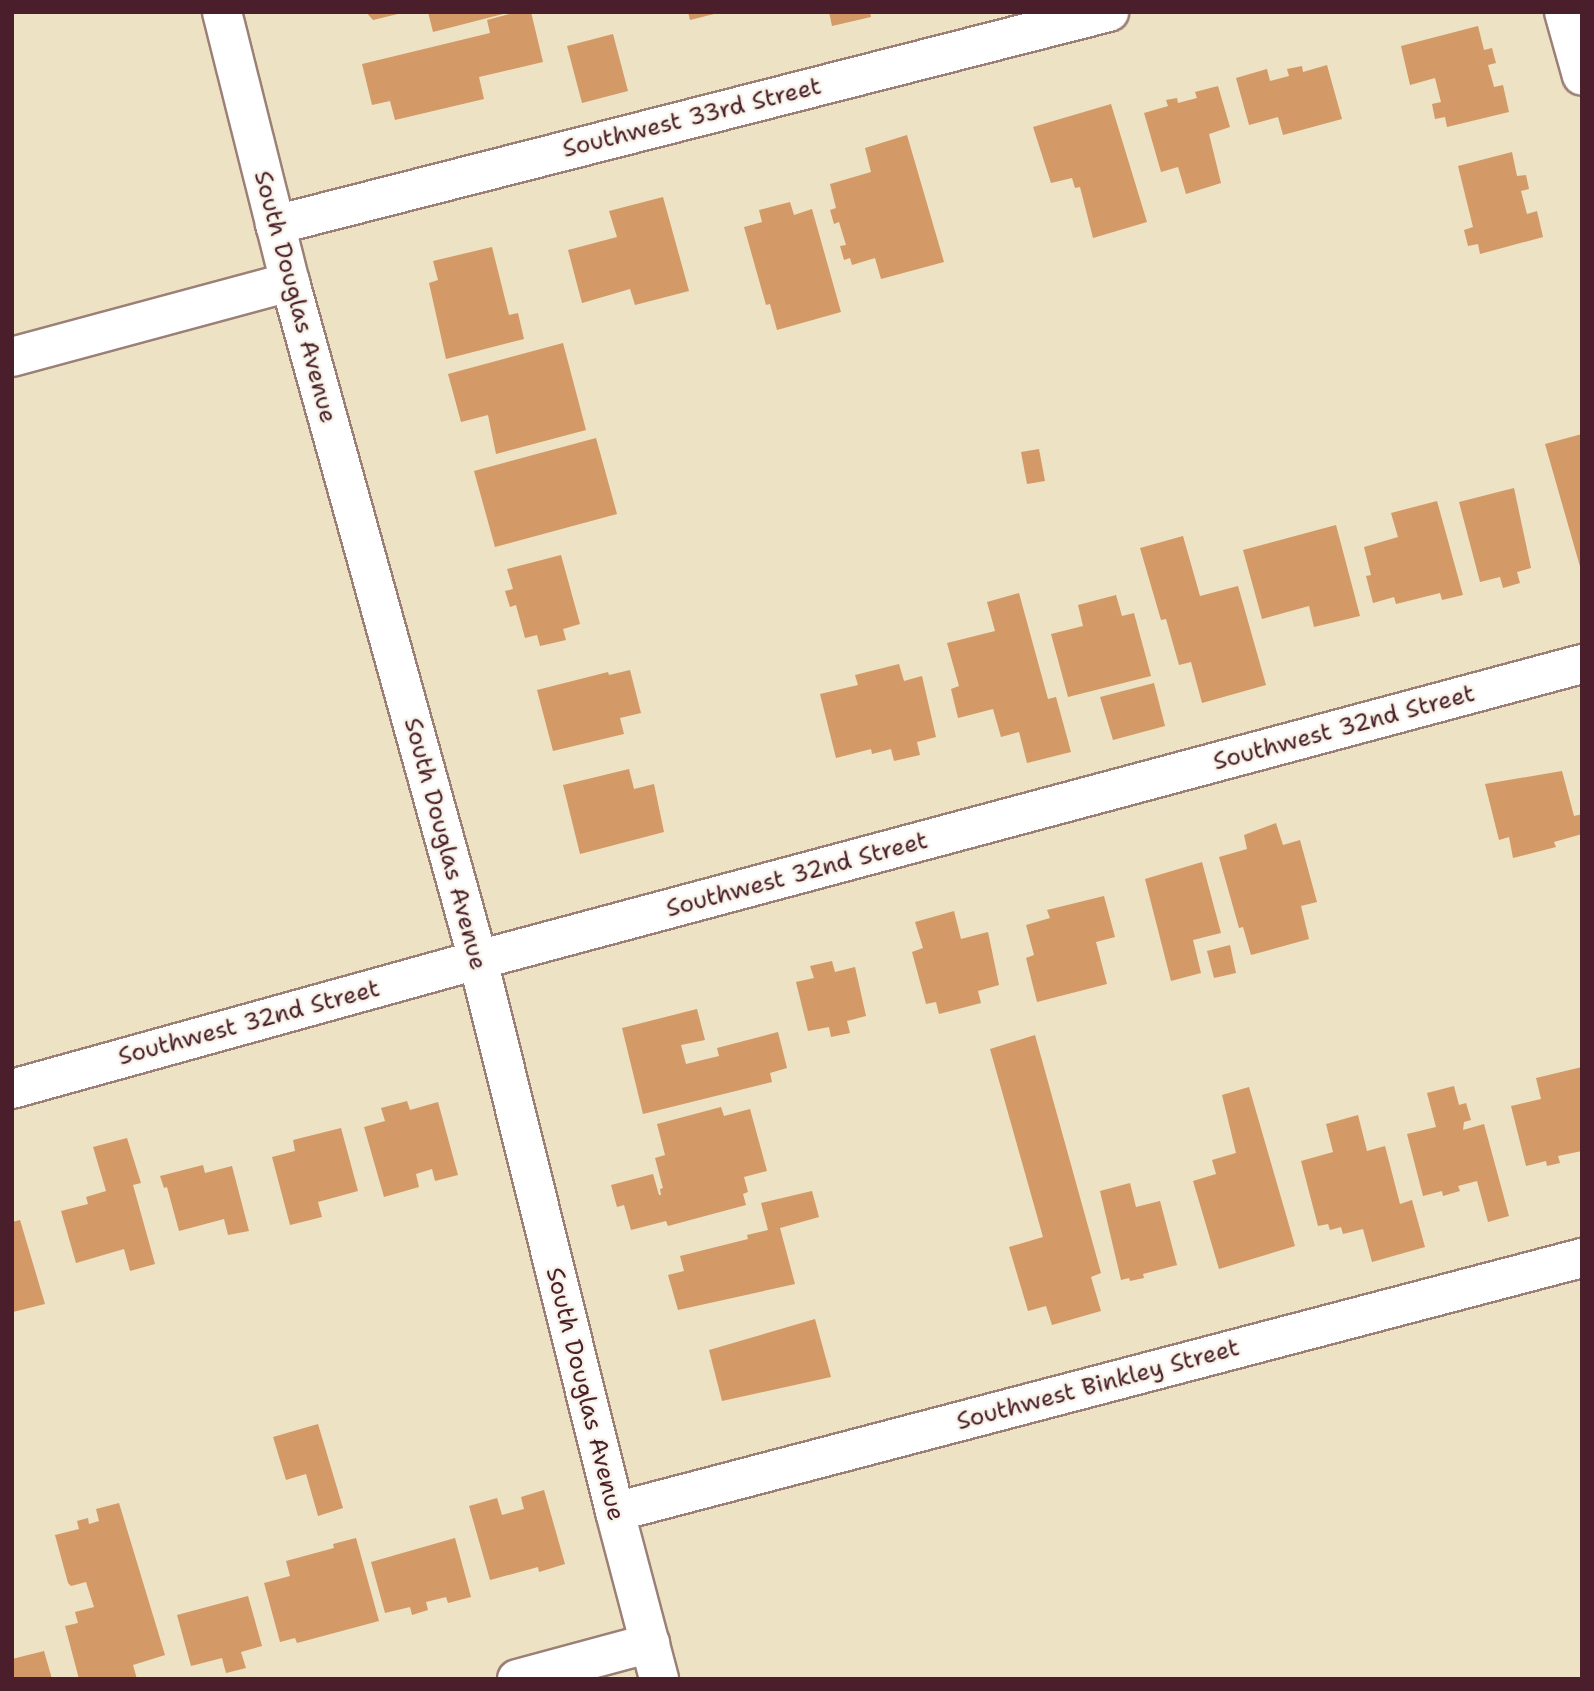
<!DOCTYPE html>
<style>
body{margin:0}
#map{position:relative;width:1594px;height:1691px;overflow:hidden;background:#ede2c3;font-family:"Shantell Sans",sans-serif}
div>[style]{position:absolute}
[style*='--x']{left:calc(var(--x)*1px);top:calc(var(--y)*1px);width:calc(var(--w)*1px);rotate:calc(var(--a)*1deg)}
.building>*{inset:0;background:#d39967}
.roads{filter:drop-shadow(2px 0 #9c8077) drop-shadow(-2px 0 #9c8077) drop-shadow(0 2px #9c8077) drop-shadow(0 -2px #9c8077)}
.minor>*{height:38px;margin:-19px;padding:0 19px;transform-origin:19px;border-radius:19px;background:#fff}
span{translate:-50% -50%;white-space:nowrap;text-align:center;line-height:1.15;-webkit-text-stroke:5px #f7f3e8;paint-order:stroke}
.street-label{font-size:24px;color:#4a1f2b}
.frame{position:absolute;inset:0;border:14px solid #4a1f2b;pointer-events:none}
</style>
<div id="map">
<div class="building">
<div style="clip-path:polygon(366px 12px,402px 12px,402px 13px,373px 20px)"></div>
<div style="clip-path:polygon(428px 12px,507px 12px,507px 13px,433px 32px)"></div>
<div style="clip-path:polygon(517px 12px,531px 12px,543px 62px,479px 77px,484px 99px,395px 120px,390px 101px,372px 105px,362px 64px,490px 33px,487px 20px)"></div>
<div style="clip-path:polygon(688px 12px,718px 12px,718px 13px,690px 20px)"></div>
<div style="clip-path:polygon(829px 12px,870px 12px,871px 17px,832px 26px)"></div>
<div style="clip-path:polygon(1478px 26px,1484px 50px,1492px 48px,1496px 63px,1488px 65px,1494px 87px,1503px 85px,1509px 112px,1447px 127px,1445px 117px,1435px 119px,1432px 104px,1441px 102px,1435px 78px,1410px 85px,1401px 46px)"></div>
<div style="clip-path:polygon(613px 34px,628px 91px,582px 103px,567px 46px)"></div>
<div style="clip-path:polygon(1327px 65px,1342px 119px,1283px 135px,1278px 117px,1249px 125px,1236px 78px,1267px 69px,1270px 81px,1289px 76px,1287px 69px,1302px 66px,1303px 72px)"></div>
<div style="clip-path:polygon(1218px 86px,1230px 127px,1209px 134px,1221px 183px,1186px 194px,1178px 167px,1161px 172px,1144px 113px,1168px 106px,1166px 100px,1177px 98px,1178px 103px,1197px 98px,1195px 92px)"></div>
<div style="clip-path:polygon(1111px 104px,1147px 222px,1093px 238px,1080px 187px,1075px 188px,1072px 178px,1051px 183px,1033px 127px)"></div>
<div style="clip-path:polygon(907px 135px,944px 262px,881px 279px,875px 258px,852px 265px,850px 258px,844px 260px,840px 246px,846px 245px,839px 222px,834px 224px,830px 210px,836px 208px,830px 184px,871px 172px,865px 148px)"></div>
<div style="clip-path:polygon(1512px 152px,1517px 176px,1526px 175px,1529px 189px,1521px 191px,1527px 214px,1537px 211px,1543px 237px,1480px 254px,1478px 244px,1468px 246px,1464px 230px,1473px 227px,1458px 166px)"></div>
<div style="clip-path:polygon(663px 197px,689px 291px,635px 305px,630px 289px,582px 303px,568px 250px,617px 237px,609px 211px)"></div>
<div style="clip-path:polygon(790px 202px,794px 215px,812px 209px,841px 312px,777px 330px,770px 304px,766px 305px,744px 227px,762px 222px,759px 210px)"></div>
<div style="clip-path:polygon(492px 247px,509px 315px,518px 313px,524px 339px,446px 359px,429px 283px,438px 280px,433px 261px)"></div>
<div style="clip-path:polygon(563px 343px,586px 430px,496px 454px,488px 415px,461px 422px,448px 374px)"></div>
<div style="clip-path:polygon(1582px 434px,1582px 570px,1581px 570px,1545px 444px)"></div>
<div style="clip-path:polygon(596px 438px,617px 514px,495px 547px,474px 471px)"></div>
<div style="clip-path:polygon(1039px 449px,1045px 481px,1027px 484px,1021px 452px)"></div>
<div style="clip-path:polygon(1514px 488px,1531px 568px,1517px 572px,1520px 583px,1503px 588px,1500px 577px,1480px 582px,1459px 502px)"></div>
<div style="clip-path:polygon(1437px 501px,1463px 595px,1442px 600px,1440px 593px,1396px 604px,1394px 597px,1373px 603px,1366px 576px,1371px 575px,1364px 547px,1398px 537px,1391px 513px)"></div>
<div style="clip-path:polygon(1336px 525px,1360px 616px,1314px 627px,1309px 606px,1262px 619px,1243px 550px)"></div>
<div style="clip-path:polygon(1183px 536px,1200px 596px,1238px 586px,1266px 685px,1202px 703px,1191px 662px,1179px 665px,1166px 619px,1161px 620px,1140px 548px)"></div>
<div style="clip-path:polygon(561px 555px,580px 624px,563px 629px,566px 640px,540px 646px,537px 635px,525px 638px,516px 605px,510px 607px,505px 591px,513px 589px,507px 569px)"></div>
<div style="clip-path:polygon(1019px 593px,1048px 699px,1056px 697px,1071px 752px,1027px 763px,1019px 732px,1001px 737px,993px 709px,958px 718px,951px 689px,959px 686px,947px 643px,995px 631px,987px 602px)"></div>
<div style="clip-path:polygon(1116px 595px,1122px 616px,1134px 613px,1151px 676px,1068px 697px,1051px 634px,1083px 626px,1078px 605px)"></div>
<div style="clip-path:polygon(899px 664px,904px 681px,922px 676px,936px 737px,917px 742px,920px 755px,894px 761px,891px 749px,872px 754px,871px 749px,836px 758px,820px 694px,858px 685px,855px 675px)"></div>
<div style="clip-path:polygon(630px 670px,641px 713px,620px 718px,624px 734px,553px 751px,537px 690px,608px 672px,609px 675px)"></div>
<div style="clip-path:polygon(1154px 683px,1165px 726px,1113px 740px,1100px 697px)"></div>
<div style="clip-path:polygon(629px 769px,634px 789px,654px 784px,664px 832px,580px 854px,563px 785px)"></div>
<div style="clip-path:polygon(1562px 771px,1574px 816px,1582px 814px,1582px 834px,1554px 842px,1556px 847px,1513px 858px,1509px 837px,1499px 840px,1485px 784px)"></div>
<div style="clip-path:polygon(1276px 823px,1283px 845px,1300px 840px,1317px 902px,1301px 906px,1309px 939px,1251px 955px,1243px 927px,1239px 928px,1219px 857px,1247px 849px,1244px 835px)"></div>
<div style="clip-path:polygon(1202px 862px,1221px 933px,1193px 940px,1201px 973px,1171px 981px,1145px 879px)"></div>
<div style="clip-path:polygon(1104px 896px,1115px 937px,1096px 942px,1107px 984px,1037px 1002px,1026px 958px,1034px 955px,1026px 925px,1050px 918px,1047px 910px)"></div>
<div style="clip-path:polygon(954px 911px,961px 939px,988px 932px,999px 985px,978px 991px,981px 1003px,939px 1014px,936px 1002px,926px 1004px,912px 952px,923px 948px,915px 922px)"></div>
<div style="clip-path:polygon(1230px 945px,1236px 973px,1214px 978px,1207px 951px)"></div>
<div style="clip-path:polygon(832px 961px,835px 972px,855px 967px,866px 1016px,847px 1021px,850px 1033px,831px 1037px,829px 1027px,808px 1031px,796px 982px,814px 978px,810px 966px)"></div>
<div style="clip-path:polygon(697px 1009px,705px 1040px,681px 1045px,686px 1064px,719px 1056px,717px 1048px,778px 1032px,787px 1068px,770px 1073px,772px 1082px,643px 1114px,622px 1028px)"></div>
<div style="clip-path:polygon(1035px 1035px,1101px 1273px,1091px 1277px,1101px 1311px,1052px 1325px,1046px 1306px,1028px 1311px,1009px 1247px,1043px 1237px,990px 1049px)"></div>
<div style="clip-path:polygon(1582px 1067px,1582px 1151px,1558px 1156px,1560px 1163px,1547px 1166px,1546px 1161px,1526px 1166px,1511px 1106px,1541px 1099px,1536px 1078px)"></div>
<div style="clip-path:polygon(1454px 1086px,1459px 1105px,1466px 1103px,1471px 1120px,1464px 1122px,1463px 1130px,1484px 1124px,1509px 1216px,1488px 1222px,1477px 1181px,1458px 1186px,1460px 1191px,1443px 1196px,1442px 1191px,1423px 1196px,1407px 1134px,1436px 1127px,1427px 1093px)"></div>
<div style="clip-path:polygon(1249px 1087px,1295px 1246px,1219px 1269px,1193px 1181px,1216px 1174px,1212px 1160px,1236px 1153px,1222px 1095px)"></div>
<div style="clip-path:polygon(407px 1101px,410px 1110px,438px 1102px,458px 1175px,435px 1181px,432px 1169px,416px 1174px,419px 1187px,384px 1197px,364px 1127px,385px 1121px,381px 1108px)"></div>
<div style="clip-path:polygon(721px 1107px,724px 1116px,750px 1109px,767px 1171px,744px 1177px,748px 1192px,743px 1194px,746px 1205px,668px 1226px,666px 1221px,631px 1230px,624px 1205px,617px 1207px,611px 1185px,653px 1174px,659px 1195px,661px 1195px,660px 1189px,663px 1188px,655px 1158px,665px 1155px,657px 1124px)"></div>
<div style="clip-path:polygon(1358px 1115px,1367px 1151px,1385px 1146px,1400px 1204px,1412px 1200px,1425px 1247px,1372px 1262px,1363px 1229px,1343px 1234px,1341px 1227px,1330px 1230px,1328px 1224px,1318px 1226px,1301px 1161px,1333px 1152px,1326px 1124px)"></div>
<div style="clip-path:polygon(341px 1128px,358px 1191px,318px 1202px,322px 1217px,290px 1225px,272px 1157px,295px 1151px,293px 1140px)"></div>
<div style="clip-path:polygon(127px 1138px,141px 1183px,133px 1185px,155px 1264px,130px 1271px,124px 1249px,76px 1263px,61px 1211px,88px 1204px,86px 1197px,106px 1191px,93px 1147px)"></div>
<div style="clip-path:polygon(203px 1165px,205px 1173px,232px 1166px,249px 1231px,228px 1235px,224px 1219px,179px 1231px,167px 1187px,164px 1188px,160px 1176px)"></div>
<div style="clip-path:polygon(1130px 1183px,1136px 1207px,1160px 1201px,1177px 1265px,1143px 1274px,1144px 1278px,1130px 1281px,1129px 1278px,1121px 1280px,1100px 1191px)"></div>
<div style="clip-path:polygon(812px 1191px,819px 1217px,780px 1228px,795px 1284px,678px 1310px,668px 1275px,684px 1271px,680px 1256px,748px 1239px,747px 1235px,768px 1230px,761px 1203px)"></div>
<div style="clip-path:polygon(20px 1220px,45px 1304px,13px 1312px,12px 1222px)"></div>
<div style="clip-path:polygon(815px 1319px,831px 1377px,722px 1401px,709px 1350px)"></div>
<div style="clip-path:polygon(318px 1424px,343px 1508px,318px 1516px,306px 1474px,286px 1480px,273px 1437px)"></div>
<div style="clip-path:polygon(544px 1490px,565px 1564px,539px 1572px,538px 1567px,490px 1580px,469px 1506px,497px 1498px,502px 1515px,524px 1509px,521px 1497px)"></div>
<div style="clip-path:polygon(119px 1503px,165px 1655px,133px 1665px,137px 1679px,79px 1679px,65px 1626px,78px 1623px,75px 1612px,94px 1607px,86px 1582px,71px 1586px,68px 1583px,55px 1535px,79px 1529px,77px 1521px,88px 1518px,89px 1524px,99px 1521px,96px 1509px)"></div>
<div style="clip-path:polygon(356px 1538px,379px 1621px,297px 1643px,295px 1638px,280px 1642px,264px 1583px,290px 1576px,286px 1561px,334px 1548px,333px 1544px)"></div>
<div style="clip-path:polygon(455px 1538px,471px 1597px,448px 1603px,446px 1597px,426px 1602px,428px 1610px,412px 1615px,410px 1607px,385px 1613px,371px 1562px)"></div>
<div style="clip-path:polygon(248px 1596px,262px 1646px,241px 1652px,246px 1668px,226px 1673px,222px 1658px,191px 1666px,177px 1615px)"></div>
<div style="clip-path:polygon(44px 1651px,52px 1679px,12px 1679px,12px 1659px)"></div>
</div>
<div class="roads">
<div class="minor">
<div style="--x:222;--y:12;--w:278;--a:75.9"></div>
<div style="--x:290;--y:282;--w:704;--a:74.5"></div>
<div style="--x:478;--y:960;--w:569;--a:76.06"></div>
<div style="--x:615;--y:1512;--w:173;--a:75.2"></div>
<div style="--x:1564;--y:12;--w:66;--a:74.3"></div>
<div style="--x:275;--y:225;--w:861;--a:-14.33"></div>
<div style="--x:12;--y:357;--w:288;--a:-15.1"></div>
<div style="--x:12;--y:1089;--w:484;--a:-15.5"></div>
<div style="--x:478;--y:960;--w:1143;--a:-15.01"></div>
<div style="--x:615;--y:1512;--w:1000;--a:-14.72"></div>
<div style="--x:517;--y:1679;--w:138;--a:-15.1"></div>
</div>
</div>
<div class="street-label">
<span style="left:692px;top:118px;rotate:-14deg">Southwest 33rd Street</span>
<span style="left:295px;top:297px;rotate:75deg">South Douglas Avenue</span>
<span style="left:1344px;top:728px;rotate:-15deg">Southwest 32nd Street</span>
<span style="left:445px;top:844px;rotate:75deg">South Douglas Avenue</span>
<span style="left:797px;top:875px;rotate:-15deg">Southwest 32nd Street</span>
<span style="left:249px;top:1023px;rotate:-15deg">Southwest 32nd Street</span>
<span style="left:1098px;top:1385px;rotate:-15deg">Southwest Binkley Street</span>
<span style="left:585px;top:1394px;rotate:76deg">South Douglas Avenue</span>
</div>
<div class="frame"></div>
</div>
